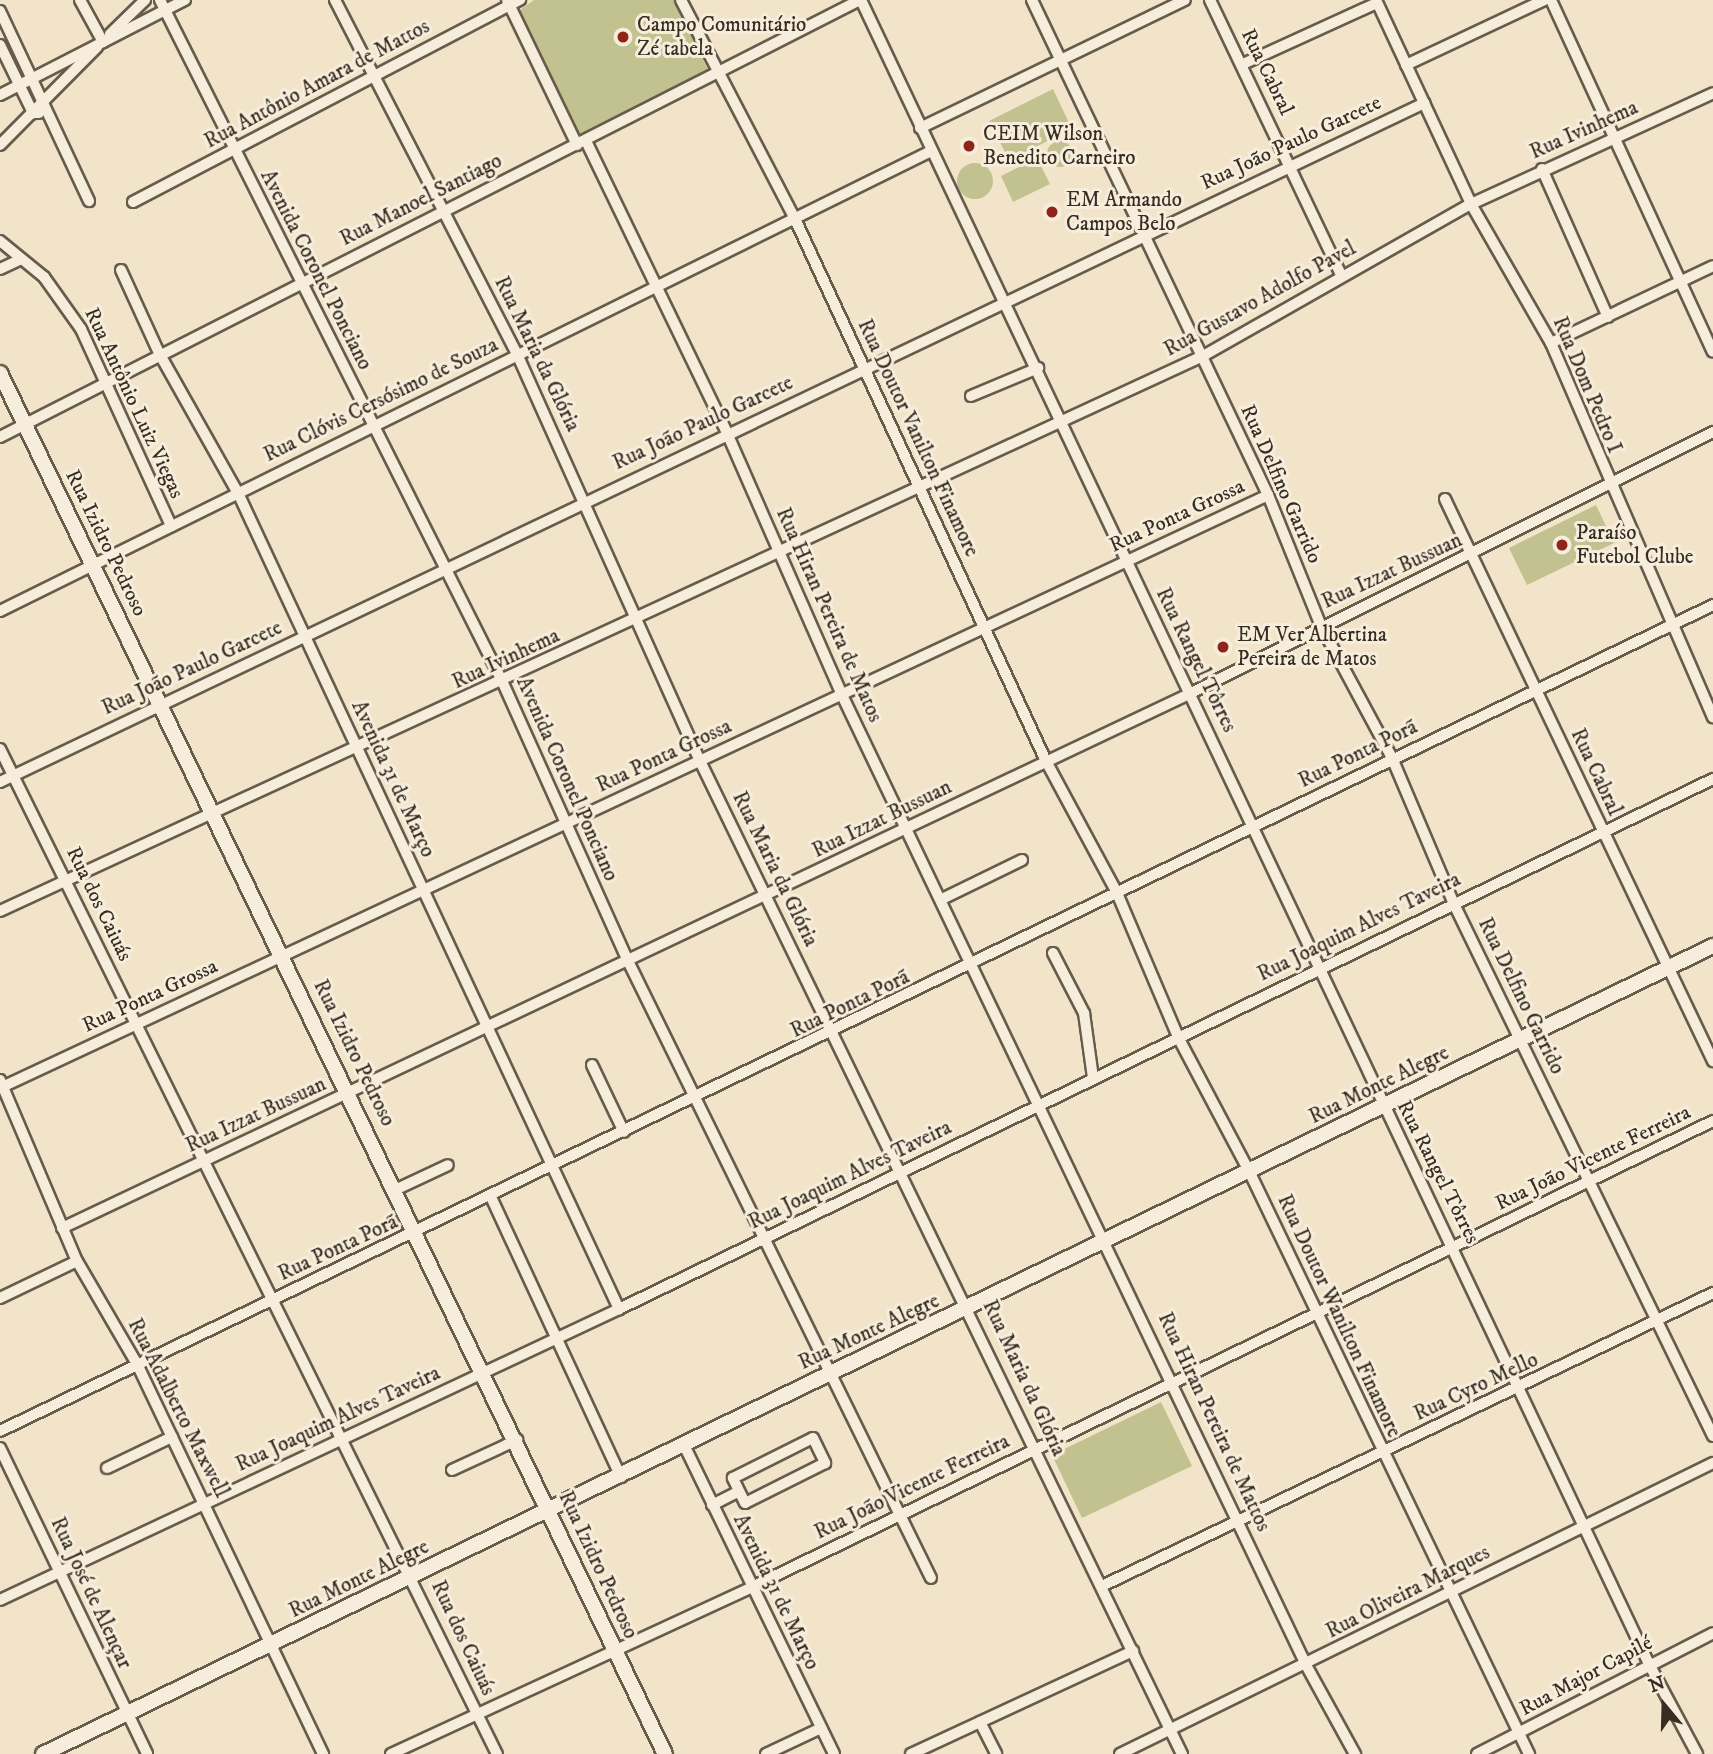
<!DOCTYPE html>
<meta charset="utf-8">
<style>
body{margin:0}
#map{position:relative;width:1713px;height:1754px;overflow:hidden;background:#f2e4c9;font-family:"IM FELL DW Pica",serif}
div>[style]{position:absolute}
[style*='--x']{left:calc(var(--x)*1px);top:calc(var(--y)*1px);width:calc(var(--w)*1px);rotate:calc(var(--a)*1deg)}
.green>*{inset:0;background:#c2c291}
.round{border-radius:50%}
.roads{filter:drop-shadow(2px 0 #665c4c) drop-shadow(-2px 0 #665c4c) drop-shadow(0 2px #665c4c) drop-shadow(0 -2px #665c4c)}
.street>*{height:10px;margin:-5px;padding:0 5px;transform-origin:5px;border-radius:5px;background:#f7eddc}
.secondary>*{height:14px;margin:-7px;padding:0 7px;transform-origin:7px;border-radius:7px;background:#f7eddc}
.dots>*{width:19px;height:19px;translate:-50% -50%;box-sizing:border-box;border:4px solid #f7eddc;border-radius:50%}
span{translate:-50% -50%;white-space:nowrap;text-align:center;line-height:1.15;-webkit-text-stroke:6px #f7eddc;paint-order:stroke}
.poi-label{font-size:21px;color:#372e22}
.left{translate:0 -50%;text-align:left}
.street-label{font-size:21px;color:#372e22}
.north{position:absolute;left:1629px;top:1670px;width:70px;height:70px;-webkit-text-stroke:5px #f7eddc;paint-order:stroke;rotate:341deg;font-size:19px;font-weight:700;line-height:28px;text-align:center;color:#372e22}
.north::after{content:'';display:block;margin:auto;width:24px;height:32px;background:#372e22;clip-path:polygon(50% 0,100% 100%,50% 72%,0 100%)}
</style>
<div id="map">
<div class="green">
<div style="clip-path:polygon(534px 0,674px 0,709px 72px,581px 138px,517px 12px)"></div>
<div style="clip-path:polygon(1053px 89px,1072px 129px,1009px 160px,989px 121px)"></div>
<div class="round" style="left:1047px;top:141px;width:26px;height:26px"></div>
<div style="clip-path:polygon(1037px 158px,1050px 184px,1013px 202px,1001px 176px)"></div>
<div class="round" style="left:957px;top:163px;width:36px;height:36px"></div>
<div style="clip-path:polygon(1596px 505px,1614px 543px,1527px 585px,1509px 548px)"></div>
<div style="clip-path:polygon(1161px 1402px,1192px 1466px,1082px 1518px,1052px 1455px)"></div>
</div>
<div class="roads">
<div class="street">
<div style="--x:80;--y:0;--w:48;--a:61.3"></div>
<div style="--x:160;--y:0;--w:764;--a:63.33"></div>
<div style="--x:503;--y:683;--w:307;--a:65.8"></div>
<div style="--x:629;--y:963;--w:685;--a:63.85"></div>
<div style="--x:335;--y:0;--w:398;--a:62.8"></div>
<div style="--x:517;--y:354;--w:446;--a:65.8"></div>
<div style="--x:700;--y:761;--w:1104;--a:64.11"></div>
<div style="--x:507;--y:0;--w:161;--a:64.2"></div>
<div style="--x:681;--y:0;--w:247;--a:62.5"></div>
<div style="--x:795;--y:219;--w:597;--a:65.15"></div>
<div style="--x:1046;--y:761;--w:150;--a:61.7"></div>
<div style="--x:1117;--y:893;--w:156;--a:67"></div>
<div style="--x:1178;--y:1037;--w:154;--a:62.1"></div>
<div style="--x:1250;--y:1173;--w:645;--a:64.35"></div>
<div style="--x:861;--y:0;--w:1841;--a:64.66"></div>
<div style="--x:1649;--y:1664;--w:102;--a:61.9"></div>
<div style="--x:1032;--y:0;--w:548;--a:64.51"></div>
<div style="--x:1268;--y:495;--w:141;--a:68"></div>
<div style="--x:1321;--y:626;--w:150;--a:61.7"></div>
<div style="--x:1392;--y:758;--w:156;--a:67"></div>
<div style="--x:1453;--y:902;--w:594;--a:64.04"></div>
<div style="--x:1210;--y:0;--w:305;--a:64.5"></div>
<div style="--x:1376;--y:0;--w:225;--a:65"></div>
<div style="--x:1471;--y:204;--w:160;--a:60.1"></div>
<div style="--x:1551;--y:343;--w:408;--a:66.6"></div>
<div style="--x:1551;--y:0;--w:387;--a:65.3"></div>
<div style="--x:0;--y:11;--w:210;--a:64.9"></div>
<div style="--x:110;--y:34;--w:49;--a:-44.2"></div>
<div style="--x:0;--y:45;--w:76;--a:64.1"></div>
<div style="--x:33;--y:113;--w:6;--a:0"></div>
<div style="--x:1243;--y:64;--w:147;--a:-24.5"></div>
<div style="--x:1406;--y:65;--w:153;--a:-25.2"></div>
<div style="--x:0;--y:95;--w:208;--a:-27.2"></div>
<div style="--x:920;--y:128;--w:294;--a:-25.8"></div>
<div style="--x:586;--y:141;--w:324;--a:64.2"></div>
<div style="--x:727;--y:433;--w:284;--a:66.3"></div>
<div style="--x:841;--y:693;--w:1078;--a:64.43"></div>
<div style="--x:1306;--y:1665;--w:102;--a:61.2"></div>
<div style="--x:0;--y:145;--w:138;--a:-45.3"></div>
<div style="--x:1542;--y:169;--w:162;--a:66"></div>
<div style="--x:133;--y:202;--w:437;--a:-27.6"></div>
<div style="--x:0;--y:241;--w:57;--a:39.3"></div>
<div style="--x:44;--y:277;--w:64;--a:54.6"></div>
<div style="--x:81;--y:329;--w:217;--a:65.4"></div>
<div style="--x:0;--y:269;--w:23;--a:-25"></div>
<div style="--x:121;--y:270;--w:91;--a:65.4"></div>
<div style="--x:159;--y:353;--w:161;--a:60.6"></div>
<div style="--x:238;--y:493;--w:901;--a:64.97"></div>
<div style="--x:1551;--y:343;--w:179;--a:-25.4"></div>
<div style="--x:971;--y:396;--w:73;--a:-22.7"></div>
<div style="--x:0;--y:437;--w:965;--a:-26.94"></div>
<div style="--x:1445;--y:499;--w:623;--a:64.51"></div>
<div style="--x:0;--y:611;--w:1038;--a:-26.29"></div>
<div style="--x:0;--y:749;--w:1121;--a:63.69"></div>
<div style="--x:0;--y:782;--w:1578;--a:-25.49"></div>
<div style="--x:942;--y:899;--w:89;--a:-26"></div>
<div style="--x:0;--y:911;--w:1325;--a:-24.77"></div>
<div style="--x:1203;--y:356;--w:308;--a:-29.6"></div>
<div style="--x:1471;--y:204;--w:266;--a:-24.6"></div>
<div style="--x:1053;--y:953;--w:68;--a:62.7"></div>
<div style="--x:1084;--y:1013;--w:66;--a:82.1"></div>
<div style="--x:592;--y:1065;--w:74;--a:64.5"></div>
<div style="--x:0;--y:1080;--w:197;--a:67"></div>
<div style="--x:77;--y:1261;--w:121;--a:59.8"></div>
<div style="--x:138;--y:1366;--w:430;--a:64.5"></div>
<div style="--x:0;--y:1088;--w:1400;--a:-25.06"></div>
<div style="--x:397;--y:1189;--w:56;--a:-25.2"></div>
<div style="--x:491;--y:1197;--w:309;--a:65.1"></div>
<div style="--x:62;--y:1228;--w:1249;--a:-25.35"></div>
<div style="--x:1191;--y:693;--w:584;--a:-26.57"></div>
<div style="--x:0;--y:1298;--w:85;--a:-25.7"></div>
<div style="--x:0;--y:1431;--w:1902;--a:-25.74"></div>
<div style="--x:813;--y:1438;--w:28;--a:64"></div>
<div style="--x:825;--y:1463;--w:89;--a:153.4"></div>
<div style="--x:745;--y:1503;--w:28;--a:-116"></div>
<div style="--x:733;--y:1478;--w:89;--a:-26.6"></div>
<div style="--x:685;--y:1447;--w:341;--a:64.1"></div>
<div style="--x:0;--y:1448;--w:339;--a:64.3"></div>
<div style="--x:107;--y:1468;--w:72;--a:-25.5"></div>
<div style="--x:452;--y:1470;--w:72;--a:-24.8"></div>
<div style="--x:712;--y:1505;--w:30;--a:-27"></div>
<div style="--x:1102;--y:1586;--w:678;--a:-25.62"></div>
<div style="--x:0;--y:1600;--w:684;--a:-25.18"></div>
<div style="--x:619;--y:1309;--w:1216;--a:-25.85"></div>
<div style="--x:980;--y:1722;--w:36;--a:63"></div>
<div style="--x:391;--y:1754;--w:400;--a:-24.8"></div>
<div style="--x:754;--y:1586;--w:1066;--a:-25.87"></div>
<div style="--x:766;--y:1754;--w:61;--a:-25.3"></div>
<div style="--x:911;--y:1754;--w:245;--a:-24.9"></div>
<div style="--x:1120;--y:1754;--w:661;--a:-26.14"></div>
<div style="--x:1477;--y:1754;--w:265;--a:-27.1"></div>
</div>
<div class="secondary">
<div style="--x:0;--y:373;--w:1533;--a:64.29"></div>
<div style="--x:43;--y:1754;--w:1855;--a:-25.82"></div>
</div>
</div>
<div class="dots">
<div style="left:623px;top:37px;background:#8f2418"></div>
<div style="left:969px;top:146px;background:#8f2418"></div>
<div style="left:1052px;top:212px;background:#8f2418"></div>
<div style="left:1562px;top:545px;background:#8f2418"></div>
<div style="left:1223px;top:647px;background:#8f2418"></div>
</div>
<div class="poi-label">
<span class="left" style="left:637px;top:37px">Campo Comunitário<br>Zé tabela</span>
<span class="left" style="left:983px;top:146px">CEIM Wilson<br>Benedito Carneiro</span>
<span class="left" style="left:1066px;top:212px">EM Armando<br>Campos Belo</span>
<span class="left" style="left:1576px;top:545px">Paraíso<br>Futebol Clube</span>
<span class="left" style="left:1237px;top:647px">EM Ver Albertina<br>Pereira de Matos</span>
</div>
<div class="street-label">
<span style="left:1267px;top:72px;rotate:64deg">Rua Cabral</span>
<span style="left:317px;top:84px;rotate:-28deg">Rua Antônio Amara de Mattos</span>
<span style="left:1584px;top:130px;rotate:-24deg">Rua Ivinhema</span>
<span style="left:1291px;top:143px;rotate:-25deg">Rua João Paulo Garcete</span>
<span style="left:421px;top:200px;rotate:-27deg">Rua Manoel Santiago</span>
<span style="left:316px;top:270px;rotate:63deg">Avenida Coronel Ponciano</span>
<span style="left:1260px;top:299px;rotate:-29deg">Rua Gustavo Adolfo Pavel</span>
<span style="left:537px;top:354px;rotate:64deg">Rua Maria da Glória</span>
<span style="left:1587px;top:385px;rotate:67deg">Rua Dom Pedro I</span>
<span style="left:381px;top:400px;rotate:-26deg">Rua Clóvis Cersósimo de Souza</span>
<span style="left:134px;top:403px;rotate:65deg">Rua Antônio Luiz Viegas</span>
<span style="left:703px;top:423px;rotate:-25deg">Rua João Paulo Garcete</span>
<span style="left:918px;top:438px;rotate:65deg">Rua Doutor Vanilton Finamore</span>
<span style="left:1281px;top:484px;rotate:66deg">Rua Delfino Garrido</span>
<span style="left:1177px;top:516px;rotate:-25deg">Rua Ponta Grossa</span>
<span style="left:106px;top:543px;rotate:64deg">Rua Izidro Pedroso</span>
<span style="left:1392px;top:571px;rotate:-25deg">Rua Izzat Bussuan</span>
<span style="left:829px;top:615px;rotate:66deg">Rua Hiran Pereira de Matos</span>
<span style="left:506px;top:659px;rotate:-25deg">Rua Ivinhema</span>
<span style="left:1196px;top:660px;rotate:64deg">Rua Rangel Tôrres</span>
<span style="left:192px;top:668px;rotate:-25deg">Rua João Paulo Garcete</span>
<span style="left:1358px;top:754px;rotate:-26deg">Rua Ponta Porã</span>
<span style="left:664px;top:756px;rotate:-25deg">Rua Ponta Grossa</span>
<span style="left:1596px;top:772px;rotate:65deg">Rua Cabral</span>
<span style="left:393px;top:779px;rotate:65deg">Avenida 31 de Março</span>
<span style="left:567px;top:779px;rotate:66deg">Avenida Coronel Ponciano</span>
<span style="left:882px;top:819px;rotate:-26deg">Rua Izzat Bussuan</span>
<span style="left:775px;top:869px;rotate:64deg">Rua Maria da Glória</span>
<span style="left:99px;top:904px;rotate:64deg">Rua dos Caiuás</span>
<span style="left:1359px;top:927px;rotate:-26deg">Rua Joaquim Alves Taveira</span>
<span style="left:150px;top:996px;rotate:-25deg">Rua Ponta Grossa</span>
<span style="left:1521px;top:996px;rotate:64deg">Rua Delfino Garrido</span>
<span style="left:850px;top:1004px;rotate:-26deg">Rua Ponta Porã</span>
<span style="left:354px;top:1053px;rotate:64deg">Rua Izidro Pedroso</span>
<span style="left:1379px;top:1085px;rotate:-26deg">Rua Monte Alegre</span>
<span style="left:256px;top:1115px;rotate:-25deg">Rua Izzat Bussuan</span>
<span style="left:1593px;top:1158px;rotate:-26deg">Rua João Vicente Ferreira</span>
<span style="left:1438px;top:1172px;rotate:63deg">Rua Rangel Tôrres</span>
<span style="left:850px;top:1175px;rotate:-26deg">Rua Joaquim Alves Taveira</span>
<span style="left:338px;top:1248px;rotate:-25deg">Rua Ponta Porã</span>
<span style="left:1339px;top:1316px;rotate:65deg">Rua Doutor Wanilton Finamore</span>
<span style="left:869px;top:1332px;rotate:-25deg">Rua Monte Alegre</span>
<span style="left:1024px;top:1378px;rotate:65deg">Rua Maria da Glória</span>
<span style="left:1476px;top:1387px;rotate:-25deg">Rua Cyro Mello</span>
<span style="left:178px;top:1408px;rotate:63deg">Rua Adalberto Maxwell</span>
<span style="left:338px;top:1419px;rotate:-25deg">Rua Joaquim Alves Taveira</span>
<span style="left:1214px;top:1422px;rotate:65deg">Rua Hiran Pereira de Mattos</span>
<span style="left:912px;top:1487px;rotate:-26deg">Rua João Vicente Ferreira</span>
<span style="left:598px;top:1565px;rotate:65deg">Rua Izidro Pedroso</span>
<span style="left:359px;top:1579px;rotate:-26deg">Rua Monte Alegre</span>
<span style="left:776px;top:1592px;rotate:64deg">Avenida 31 de Março</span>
<span style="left:1408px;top:1592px;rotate:-27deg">Rua Oliveira Marques</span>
<span style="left:91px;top:1593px;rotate:65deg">Rua José de Alençar</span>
<span style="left:463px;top:1638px;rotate:65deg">Rua dos Caiuás</span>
<span style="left:1586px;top:1676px;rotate:-28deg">Rua Major Capilé</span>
</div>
<div class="north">N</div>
</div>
